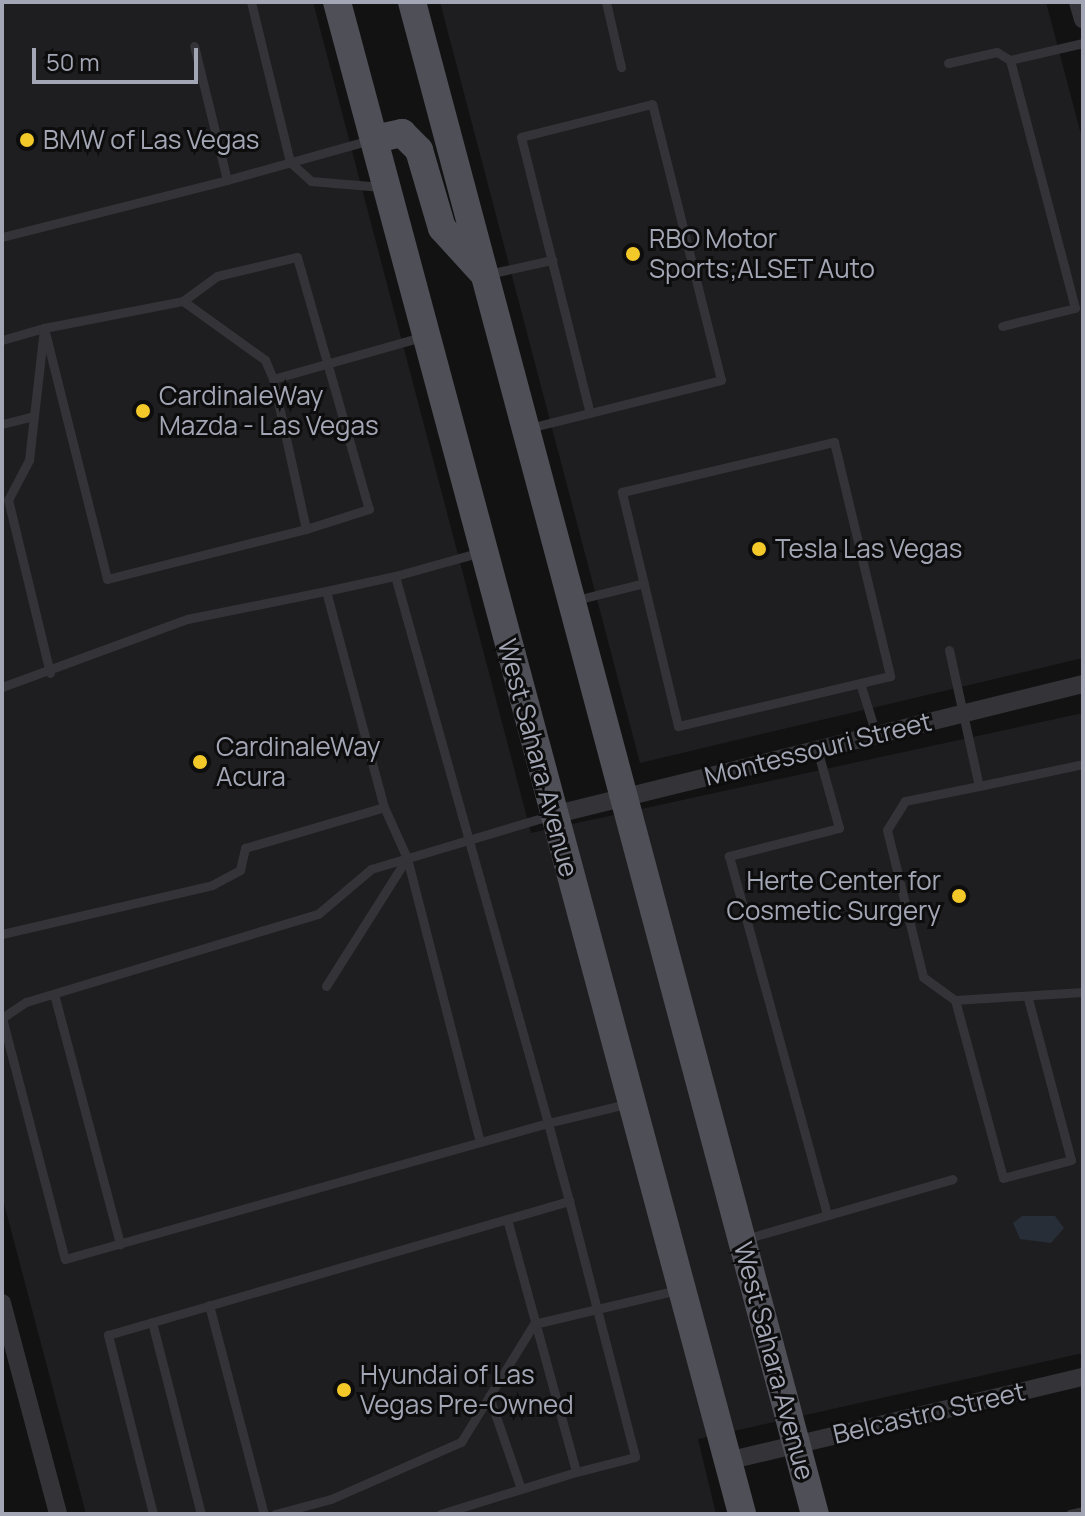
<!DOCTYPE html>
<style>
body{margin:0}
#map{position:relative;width:1085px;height:1516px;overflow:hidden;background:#121213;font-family:Manrope,sans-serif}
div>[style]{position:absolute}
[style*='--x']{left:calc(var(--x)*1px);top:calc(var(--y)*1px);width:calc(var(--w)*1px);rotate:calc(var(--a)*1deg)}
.built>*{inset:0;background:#1e1e20}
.water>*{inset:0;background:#282e37}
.lane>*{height:9px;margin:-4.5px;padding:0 4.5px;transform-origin:4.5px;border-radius:4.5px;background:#333338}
.street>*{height:18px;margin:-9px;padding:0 9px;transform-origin:9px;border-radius:9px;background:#333338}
.primary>*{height:28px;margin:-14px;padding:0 14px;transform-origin:14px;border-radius:14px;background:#4f4f57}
.dots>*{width:22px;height:22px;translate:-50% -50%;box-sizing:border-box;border:4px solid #0d0d0e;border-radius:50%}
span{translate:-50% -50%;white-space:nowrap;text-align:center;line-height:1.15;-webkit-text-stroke:6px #0d0d0e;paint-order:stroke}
.poi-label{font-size:26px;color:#a3a6b4}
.left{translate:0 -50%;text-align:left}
.right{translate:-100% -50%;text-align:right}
.street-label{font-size:26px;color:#a3a6b4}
.frame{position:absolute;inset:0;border:4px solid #a3a6b4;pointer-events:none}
.scale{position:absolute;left:32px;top:48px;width:166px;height:36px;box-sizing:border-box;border:4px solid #a3a6b4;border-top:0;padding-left:10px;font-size:24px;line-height:28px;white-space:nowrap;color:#a3a6b4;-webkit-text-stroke:6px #0d0d0e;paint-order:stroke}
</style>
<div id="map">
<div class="built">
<div style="clip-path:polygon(2px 2px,313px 2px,531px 833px,1083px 713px,1083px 1353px,698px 1439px,716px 1514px,86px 1514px,2px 1196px)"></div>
<div style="clip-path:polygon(440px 2px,1046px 2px,1083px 142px,1083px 658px,640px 763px)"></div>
</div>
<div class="water">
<div style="clip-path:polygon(1022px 1216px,1055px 1216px,1064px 1228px,1051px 1243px,1020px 1239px,1013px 1223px)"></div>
</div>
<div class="lane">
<div style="--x:251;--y:2;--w:165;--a:76.3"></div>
<div style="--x:290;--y:162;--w:28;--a:42"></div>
<div style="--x:311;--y:181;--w:71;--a:4.8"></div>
<div style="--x:606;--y:2;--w:67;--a:77"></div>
<div style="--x:1010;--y:60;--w:75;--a:-13.1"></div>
<div style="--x:948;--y:63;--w:50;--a:-12.7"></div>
<div style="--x:997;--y:52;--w:15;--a:32"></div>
<div style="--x:1010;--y:60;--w:256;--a:75.3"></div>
<div style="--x:1075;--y:308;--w:75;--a:166.1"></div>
<div style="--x:227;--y:180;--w:148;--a:-15.6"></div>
<div style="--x:2;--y:237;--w:232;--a:-14.2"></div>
<div style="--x:227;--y:180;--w:138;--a:-103.8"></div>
<div style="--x:488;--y:274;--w:66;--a:-12.3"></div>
<div style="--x:183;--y:301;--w:42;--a:-36.3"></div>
<div style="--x:217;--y:276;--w:82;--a:-13.4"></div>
<div style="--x:297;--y:257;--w:262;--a:74.1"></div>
<div style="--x:369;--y:509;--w:66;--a:162.4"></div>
<div style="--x:2;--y:340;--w:44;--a:-15.9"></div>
<div style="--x:44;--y:328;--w:259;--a:75.9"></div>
<div style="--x:107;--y:579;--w:205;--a:-14.1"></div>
<div style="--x:306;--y:529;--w:154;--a:-102.4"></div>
<div style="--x:2;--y:424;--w:32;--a:-14"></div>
<div style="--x:529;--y:428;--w:63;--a:-13.8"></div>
<div style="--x:590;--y:413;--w:135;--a:-14.1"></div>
<div style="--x:721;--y:380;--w:284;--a:-104"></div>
<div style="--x:652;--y:104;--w:135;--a:165.9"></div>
<div style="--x:521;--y:137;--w:284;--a:76"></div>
<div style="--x:834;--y:442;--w:241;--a:76.5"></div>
<div style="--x:890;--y:676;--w:218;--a:166.7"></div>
<div style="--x:678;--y:726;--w:241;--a:-103.5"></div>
<div style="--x:622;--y:492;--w:218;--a:-13.3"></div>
<div style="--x:326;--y:591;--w:71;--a:-12.3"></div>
<div style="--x:576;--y:600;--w:70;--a:-14"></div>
<div style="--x:949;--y:650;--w:139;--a:77.6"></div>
<div style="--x:979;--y:786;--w:106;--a:-11.9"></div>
<div style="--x:50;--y:673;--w:178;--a:-103.6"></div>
<div style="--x:8;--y:500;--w:45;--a:-62.3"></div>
<div style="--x:29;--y:460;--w:133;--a:-83.5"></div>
<div style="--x:44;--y:328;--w:142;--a:-11"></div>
<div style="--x:183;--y:301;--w:101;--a:35.7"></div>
<div style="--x:265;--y:360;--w:21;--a:67"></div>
<div style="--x:273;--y:379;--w:154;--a:-15.8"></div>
<div style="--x:860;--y:683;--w:53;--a:72.6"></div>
<div style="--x:2;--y:687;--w:197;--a:-20.2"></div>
<div style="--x:187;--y:619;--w:142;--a:-11.4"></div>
<div style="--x:326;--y:591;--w:224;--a:75"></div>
<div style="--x:384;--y:807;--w:56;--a:65.7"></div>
<div style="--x:407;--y:858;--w:293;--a:75.6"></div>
<div style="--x:817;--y:749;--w:82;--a:74.4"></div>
<div style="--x:839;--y:828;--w:114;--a:165.7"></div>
<div style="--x:729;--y:856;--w:372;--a:74.7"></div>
<div style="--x:979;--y:786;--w:76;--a:168.5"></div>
<div style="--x:905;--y:801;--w:34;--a:122"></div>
<div style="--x:887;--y:830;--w:151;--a:76.2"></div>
<div style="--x:923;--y:977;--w:39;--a:36"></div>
<div style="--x:955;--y:1000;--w:128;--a:-3.6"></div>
<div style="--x:2;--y:934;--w:216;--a:-13.1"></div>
<div style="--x:212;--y:885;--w:32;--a:-28"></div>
<div style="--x:240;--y:870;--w:23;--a:-77"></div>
<div style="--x:245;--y:848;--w:145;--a:-16.4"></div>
<div style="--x:326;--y:986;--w:151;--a:-57.7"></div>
<div style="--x:54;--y:994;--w:259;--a:75.2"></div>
<div style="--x:955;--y:1000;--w:184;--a:74.9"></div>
<div style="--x:1003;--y:1178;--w:70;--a:-14.8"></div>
<div style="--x:1071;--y:1160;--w:168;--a:-104.9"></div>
<div style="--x:2;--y:1018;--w:249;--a:75.4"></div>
<div style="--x:65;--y:1259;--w:502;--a:-15.73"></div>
<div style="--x:548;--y:1123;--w:568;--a:-105.63"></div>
<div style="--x:395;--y:576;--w:89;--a:-15.6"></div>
<div style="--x:2;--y:1018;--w:29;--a:-34"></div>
<div style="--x:26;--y:1002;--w:305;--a:-16.8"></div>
<div style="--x:318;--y:914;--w:70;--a:-40.3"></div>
<div style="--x:371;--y:869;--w:189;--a:-16.6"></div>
<div style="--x:569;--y:1201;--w:81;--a:-105.1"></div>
<div style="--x:548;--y:1123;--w:84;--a:-13.7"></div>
<div style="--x:507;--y:1219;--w:65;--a:-16.2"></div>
<div style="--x:569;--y:1201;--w:264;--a:75.5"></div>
<div style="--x:635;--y:1457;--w:61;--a:165.7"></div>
<div style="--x:745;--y:1239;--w:216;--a:-16.1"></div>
<div style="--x:209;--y:1305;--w:216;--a:75.3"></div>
<div style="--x:152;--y:1322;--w:198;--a:75.7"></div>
<div style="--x:489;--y:1396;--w:98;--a:71"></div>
<div style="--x:153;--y:1514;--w:185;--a:-104.1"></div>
<div style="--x:108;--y:1335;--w:416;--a:-16.2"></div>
<div style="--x:507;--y:1219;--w:262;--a:74.7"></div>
<div style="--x:576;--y:1472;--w:142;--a:162.8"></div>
<div style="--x:275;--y:1514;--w:58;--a:-15"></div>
<div style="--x:331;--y:1499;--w:142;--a:-23.7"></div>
<div style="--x:461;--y:1442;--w:139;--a:-58.3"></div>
<div style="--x:534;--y:1324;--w:148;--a:-13.3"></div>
<div style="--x:1070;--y:1514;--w:13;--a:-13"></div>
</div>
<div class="street">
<div style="--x:1078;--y:2;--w:18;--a:74"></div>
<div style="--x:553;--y:815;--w:546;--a:-13.88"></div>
<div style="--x:2;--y:1303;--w:218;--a:75.1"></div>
<div style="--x:727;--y:1461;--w:366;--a:-13.3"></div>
</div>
<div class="primary">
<div style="--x:337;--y:2;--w:1565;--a:75"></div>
<div style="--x:412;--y:2;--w:1565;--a:75.08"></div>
<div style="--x:374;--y:139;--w:29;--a:-12"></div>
<div style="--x:402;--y:133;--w:24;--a:45"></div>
<div style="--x:419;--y:150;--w:81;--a:73.6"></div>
<div style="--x:442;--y:228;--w:58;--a:47.8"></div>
</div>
<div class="dots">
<div style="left:27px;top:140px;background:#f3c92a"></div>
<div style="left:633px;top:254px;background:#f3c92a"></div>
<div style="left:143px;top:411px;background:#f3c92a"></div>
<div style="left:759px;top:549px;background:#f3c92a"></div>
<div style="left:200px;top:762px;background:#f3c92a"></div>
<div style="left:959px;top:896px;background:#f3c92a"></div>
<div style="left:344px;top:1390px;background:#f3c92a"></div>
</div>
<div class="poi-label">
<span class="left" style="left:43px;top:140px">BMW of Las Vegas</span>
<span class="left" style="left:649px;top:254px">RBO Motor<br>Sports;ALSET Auto</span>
<span class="left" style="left:159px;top:411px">CardinaleWay<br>Mazda - Las Vegas</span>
<span class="left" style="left:775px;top:549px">Tesla Las Vegas</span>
<span class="left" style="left:216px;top:762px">CardinaleWay<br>Acura</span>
<span class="right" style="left:941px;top:896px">Herte Center for<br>Cosmetic Surgery</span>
<span class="left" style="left:360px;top:1390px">Hyundai of Las<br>Vegas Pre-Owned</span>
</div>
<div class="street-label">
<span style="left:818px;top:749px;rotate:-14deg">Montessouri Street</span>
<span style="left:538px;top:758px;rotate:75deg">West Sahara Avenue</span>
<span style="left:774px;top:1361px;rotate:75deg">West Sahara Avenue</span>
<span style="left:929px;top:1413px;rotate:-13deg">Belcastro Street</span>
</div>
<div class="frame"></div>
<div class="scale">50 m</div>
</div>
